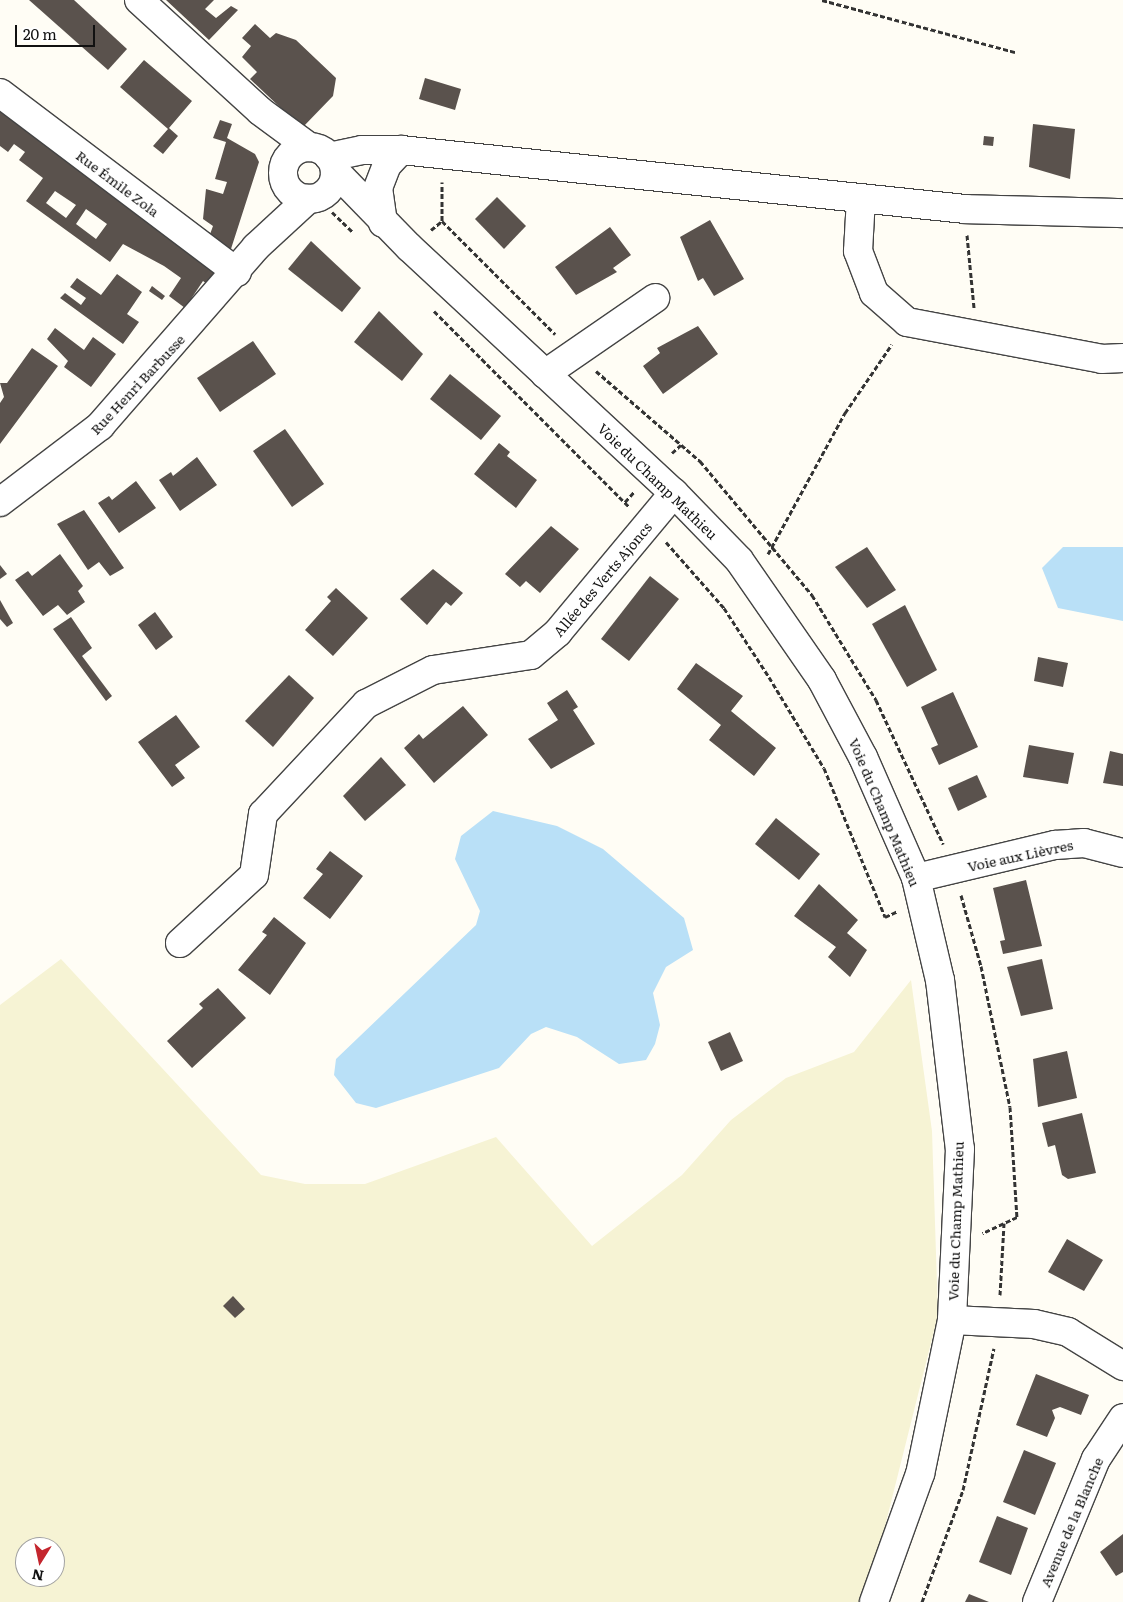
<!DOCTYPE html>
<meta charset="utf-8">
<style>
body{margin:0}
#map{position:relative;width:1123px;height:1602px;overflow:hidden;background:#fffdf5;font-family:Literata,serif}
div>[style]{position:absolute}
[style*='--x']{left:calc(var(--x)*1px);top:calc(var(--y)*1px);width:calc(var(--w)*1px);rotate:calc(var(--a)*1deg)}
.farmland>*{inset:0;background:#f6f3d4}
.water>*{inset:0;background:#b9e0f7}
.building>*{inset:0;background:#5a524d}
.path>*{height:3px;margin-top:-1.5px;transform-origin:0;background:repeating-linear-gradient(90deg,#333 0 5px,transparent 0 7.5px)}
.roads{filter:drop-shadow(1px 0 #444) drop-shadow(-1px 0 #444) drop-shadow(0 1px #444) drop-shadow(0 -1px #444)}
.minor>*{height:28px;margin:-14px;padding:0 14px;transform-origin:14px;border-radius:14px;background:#fff}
.minor>.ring{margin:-14px;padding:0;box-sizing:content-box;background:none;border:28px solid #fff;border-radius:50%}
span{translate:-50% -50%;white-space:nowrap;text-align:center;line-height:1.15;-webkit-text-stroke:5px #fff;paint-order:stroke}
.street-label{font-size:14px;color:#111}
.north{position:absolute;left:15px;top:1537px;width:50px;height:50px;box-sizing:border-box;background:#fff;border:1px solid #a0a0a0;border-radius:50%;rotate:190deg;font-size:14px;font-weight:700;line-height:20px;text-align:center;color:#111}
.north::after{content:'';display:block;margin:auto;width:18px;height:22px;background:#c4262e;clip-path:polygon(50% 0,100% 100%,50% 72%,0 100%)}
.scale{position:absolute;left:15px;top:25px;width:80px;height:22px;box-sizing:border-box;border:2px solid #111;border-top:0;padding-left:6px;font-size:15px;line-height:18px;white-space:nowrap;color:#111;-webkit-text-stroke:4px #fff;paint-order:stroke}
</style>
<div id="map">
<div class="farmland">
<div style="clip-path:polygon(evenodd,61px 959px,261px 1175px,305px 1184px,365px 1184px,496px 1137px,592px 1246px,682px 1175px,731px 1120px,786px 1078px,854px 1052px,911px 980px,932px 1131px,938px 1315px,873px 1574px,859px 1602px,0 1602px,0 1005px,61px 959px,25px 1547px,55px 1547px,55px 1577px,25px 1577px,25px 1547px)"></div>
</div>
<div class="water">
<div style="clip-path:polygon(1063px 547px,1123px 547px,1123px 621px,1058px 608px,1042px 568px)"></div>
<div style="clip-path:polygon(493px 811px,557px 826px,603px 849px,684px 918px,693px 950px,666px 967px,653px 993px,660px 1025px,655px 1044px,646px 1060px,619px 1064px,577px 1037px,546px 1027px,531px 1034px,499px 1068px,376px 1108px,356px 1103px,334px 1075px,336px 1059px,476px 925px,480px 911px,455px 859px,461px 836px)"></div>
</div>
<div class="building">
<div style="clip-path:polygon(29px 0,74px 0,127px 49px,108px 70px)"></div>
<div style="clip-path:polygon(166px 0,214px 0,205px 9px,216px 18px,231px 6px,238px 10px,209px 40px)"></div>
<div style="clip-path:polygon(255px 24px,270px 38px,276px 33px,296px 40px,336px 78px,333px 96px,302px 128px,250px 79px,257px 72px,242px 57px,251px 46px,242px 38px)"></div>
<div style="clip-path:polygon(144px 60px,192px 101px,169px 128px,178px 136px,163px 154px,153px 146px,168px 129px,120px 87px)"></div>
<div style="clip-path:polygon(425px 78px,461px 89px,455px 110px,419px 99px)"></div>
<div style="clip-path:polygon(evenodd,0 109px,219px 269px,207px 284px,203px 281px,185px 308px,169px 296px,181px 278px,164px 266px,123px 244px,110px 262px,26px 201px,43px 178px,19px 160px,25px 152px,14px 144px,8px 152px,0 146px,0 109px,55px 191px,76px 205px,66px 218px,46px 203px,55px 191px,0 109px,86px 209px,107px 224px,96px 239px,76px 224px,86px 209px)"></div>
<div style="clip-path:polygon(220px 120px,232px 124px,227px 138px,255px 154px,259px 162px,230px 252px,209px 237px,213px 226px,203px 219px,206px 189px,223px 194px,227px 182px,215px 179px,226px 142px,213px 138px)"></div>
<div style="clip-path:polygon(1033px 124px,1075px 129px,1070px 179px,1029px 167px)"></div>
<div style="clip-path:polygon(984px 136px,994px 137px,993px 146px,983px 145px)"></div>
<div style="clip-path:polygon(497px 197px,526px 226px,504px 249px,475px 219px)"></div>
<div style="clip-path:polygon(710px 220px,744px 279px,714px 296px,703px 278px,698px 281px,680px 237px)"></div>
<div style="clip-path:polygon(610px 227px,631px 255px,613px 268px,617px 272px,576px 295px,555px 267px)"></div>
<div style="clip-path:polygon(311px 241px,361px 288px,342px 312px,288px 269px)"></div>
<div style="clip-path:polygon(117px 274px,142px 292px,127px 314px,139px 322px,123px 344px,60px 298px,65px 293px,81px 305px,86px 298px,70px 287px,77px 278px,101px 295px)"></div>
<div style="clip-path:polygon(152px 286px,165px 296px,162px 300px,149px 291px)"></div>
<div style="clip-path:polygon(379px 311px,423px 354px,402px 381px,354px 342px)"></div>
<div style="clip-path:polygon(698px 326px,718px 354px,663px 394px,643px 366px,660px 353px,657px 348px)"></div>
<div style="clip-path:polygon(55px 328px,84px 350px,93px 337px,116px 354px,91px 387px,64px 367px,68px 361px,47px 339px)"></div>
<div style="clip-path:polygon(253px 341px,276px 374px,220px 412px,197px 378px)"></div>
<div style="clip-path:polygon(32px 348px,58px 366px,0 444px,0 403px,4px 397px,0 383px,7px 383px)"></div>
<div style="clip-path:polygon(450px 374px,501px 416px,481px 440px,430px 399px)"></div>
<div style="clip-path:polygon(285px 429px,324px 484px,292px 507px,253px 451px)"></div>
<div style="clip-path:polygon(499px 443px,510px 452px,507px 456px,537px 480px,516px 508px,474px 474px)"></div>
<div style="clip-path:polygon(197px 457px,217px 485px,180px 511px,159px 480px,171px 472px,173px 476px)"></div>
<div style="clip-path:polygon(136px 481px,156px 508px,119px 533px,98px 503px,109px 496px,112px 500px)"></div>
<div style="clip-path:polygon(84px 510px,124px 568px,110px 576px,99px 562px,88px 570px,57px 524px)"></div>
<div style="clip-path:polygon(551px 526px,579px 549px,540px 593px,526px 581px,520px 587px,505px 574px)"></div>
<div style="clip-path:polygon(867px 547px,896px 590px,867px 608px,835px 567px)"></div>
<div style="clip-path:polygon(60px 554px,83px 586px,78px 591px,85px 602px,67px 615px,58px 605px,43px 616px,15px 580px,28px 571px,32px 576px)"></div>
<div style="clip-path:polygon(0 565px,7px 574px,0 579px)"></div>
<div style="clip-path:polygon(433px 569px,463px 593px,451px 606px,446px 602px,427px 625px,400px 599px)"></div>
<div style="clip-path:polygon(650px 576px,679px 599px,629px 661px,601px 639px)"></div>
<div style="clip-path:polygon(336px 588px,368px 618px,333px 656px,305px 630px,331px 601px,327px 597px)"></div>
<div style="clip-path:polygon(0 600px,13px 623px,7px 627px,0 619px)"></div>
<div style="clip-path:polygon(905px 605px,937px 670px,907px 687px,872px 624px)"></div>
<div style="clip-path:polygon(155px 612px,173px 637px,156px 650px,138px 625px)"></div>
<div style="clip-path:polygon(71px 617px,92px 648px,82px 656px,112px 696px,106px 701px,53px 629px)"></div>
<div style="clip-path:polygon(1038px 657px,1068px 663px,1063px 687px,1034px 681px)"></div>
<div style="clip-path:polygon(696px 663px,743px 696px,731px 711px,776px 748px,754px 776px,709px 740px,721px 725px,677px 689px)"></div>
<div style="clip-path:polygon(289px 675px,314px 698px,273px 747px,245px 721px)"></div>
<div style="clip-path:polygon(567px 690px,578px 707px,573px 710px,595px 744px,551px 769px,528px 739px,558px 720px,547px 703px)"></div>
<div style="clip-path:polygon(953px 692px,978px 747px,939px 765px,931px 748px,938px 745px,921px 707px)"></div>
<div style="clip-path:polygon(463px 706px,488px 735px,434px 783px,404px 748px,419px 734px,423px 739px)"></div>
<div style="clip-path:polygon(176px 715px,200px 747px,175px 765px,185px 778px,172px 787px,138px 742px)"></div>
<div style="clip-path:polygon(1029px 745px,1074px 753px,1068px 784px,1023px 777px)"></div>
<div style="clip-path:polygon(1110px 751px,1123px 754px,1123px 786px,1103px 783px)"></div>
<div style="clip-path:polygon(381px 757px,406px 785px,365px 821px,343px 796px)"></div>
<div style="clip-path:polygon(977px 775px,987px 797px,958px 811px,948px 788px)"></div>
<div style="clip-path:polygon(776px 818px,820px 854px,799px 880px,755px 844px)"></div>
<div style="clip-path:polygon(330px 851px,363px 876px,330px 919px,303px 898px,323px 874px,316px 869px)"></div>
<div style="clip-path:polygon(1026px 880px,1042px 946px,1003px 954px,1000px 941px,1005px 940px,993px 888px)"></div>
<div style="clip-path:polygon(819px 884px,858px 920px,847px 933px,867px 950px,850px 977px,828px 957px,836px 947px,794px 916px)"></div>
<div style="clip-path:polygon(274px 917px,306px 943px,270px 995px,238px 970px,267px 935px,262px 932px)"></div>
<div style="clip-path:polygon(1042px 959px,1053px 1009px,1021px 1016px,1007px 967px)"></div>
<div style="clip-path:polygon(218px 988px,246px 1018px,192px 1068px,167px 1041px,203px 1008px,199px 1004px)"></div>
<div style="clip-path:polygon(730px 1032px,743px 1061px,721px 1071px,708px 1042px)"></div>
<div style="clip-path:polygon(1067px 1051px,1077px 1098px,1038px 1107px,1033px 1059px)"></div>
<div style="clip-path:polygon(1082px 1113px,1096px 1173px,1068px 1179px,1062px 1175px,1055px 1145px,1048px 1147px,1042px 1123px)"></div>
<div style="clip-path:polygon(1067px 1239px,1103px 1260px,1084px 1291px,1048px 1272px)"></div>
<div style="clip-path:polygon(233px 1296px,245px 1309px,235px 1318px,223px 1306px)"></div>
<div style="clip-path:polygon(1036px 1374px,1089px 1395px,1081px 1415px,1060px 1407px,1052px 1410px,1055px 1418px,1047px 1437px,1016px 1425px)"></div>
<div style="clip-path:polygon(1024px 1450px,1056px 1463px,1035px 1515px,1003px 1502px)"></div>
<div style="clip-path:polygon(997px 1516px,1028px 1528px,1011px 1575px,979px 1562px)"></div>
<div style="clip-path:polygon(1123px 1534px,1123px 1572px,1116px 1576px,1100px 1552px)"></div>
<div style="clip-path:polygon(969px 1594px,989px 1602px,965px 1602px)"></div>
</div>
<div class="path">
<div style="--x:822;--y:0;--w:200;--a:15.1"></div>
<div style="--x:332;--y:212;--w:29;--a:44"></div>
<div style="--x:442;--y:221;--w:160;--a:45"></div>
<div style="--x:431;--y:230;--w:14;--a:-39"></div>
<div style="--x:442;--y:221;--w:39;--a:-90"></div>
<div style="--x:967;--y:235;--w:73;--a:84.5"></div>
<div style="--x:434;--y:311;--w:276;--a:45.1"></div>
<div style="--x:596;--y:371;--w:138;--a:40.9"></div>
<div style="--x:700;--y:461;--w:175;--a:50.1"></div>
<div style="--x:812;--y:595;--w:123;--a:58.6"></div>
<div style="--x:876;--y:700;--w:159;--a:65"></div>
<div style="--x:672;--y:453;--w:12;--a:-42"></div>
<div style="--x:625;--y:502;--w:13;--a:-48"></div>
<div style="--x:666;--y:542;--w:88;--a:48.7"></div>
<div style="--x:724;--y:608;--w:82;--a:56.9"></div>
<div style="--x:769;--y:677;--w:106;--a:58.9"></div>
<div style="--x:824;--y:768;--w:161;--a:67.7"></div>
<div style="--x:885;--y:917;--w:14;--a:-25"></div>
<div style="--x:768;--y:554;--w:161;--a:-61.4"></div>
<div style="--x:845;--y:413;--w:83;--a:-55.7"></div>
<div style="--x:961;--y:895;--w:74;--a:74.3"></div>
<div style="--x:981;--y:966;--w:144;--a:78.4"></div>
<div style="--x:1010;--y:1107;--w:110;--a:86.4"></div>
<div style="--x:1017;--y:1217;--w:38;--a:155"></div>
<div style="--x:1000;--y:1295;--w:72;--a:-86.8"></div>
<div style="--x:922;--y:1602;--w:119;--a:-69.9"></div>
<div style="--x:963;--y:1490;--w:145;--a:-77.7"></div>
</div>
<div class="roads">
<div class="minor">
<div style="--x:139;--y:0;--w:164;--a:42.5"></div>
<div style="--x:260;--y:111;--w:61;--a:36.3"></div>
<div style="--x:0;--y:93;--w:297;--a:37.1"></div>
<div class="ring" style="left:283px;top:147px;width:24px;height:24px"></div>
<div style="--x:329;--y:157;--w:34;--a:-12"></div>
<div style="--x:362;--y:150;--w:39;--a:0"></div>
<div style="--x:401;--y:150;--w:567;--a:5.97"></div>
<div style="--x:965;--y:209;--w:158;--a:1.5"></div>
<div style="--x:335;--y:171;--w:106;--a:45.8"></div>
<div style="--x:409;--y:247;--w:362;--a:42.9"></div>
<div style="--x:674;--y:493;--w:93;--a:45.9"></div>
<div style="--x:739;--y:560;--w:146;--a:55.3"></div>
<div style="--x:822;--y:680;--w:87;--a:62"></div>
<div style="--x:863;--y:757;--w:132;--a:66.3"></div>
<div style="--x:916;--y:878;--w:105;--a:76.8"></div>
<div style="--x:940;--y:980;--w:170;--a:83.3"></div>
<div style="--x:960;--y:1149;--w:171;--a:92.7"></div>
<div style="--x:952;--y:1320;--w:157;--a:101.7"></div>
<div style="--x:920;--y:1474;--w:136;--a:109.8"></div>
<div style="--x:861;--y:198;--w:53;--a:93.2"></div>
<div style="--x:858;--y:251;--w:45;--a:69.1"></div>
<div style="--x:874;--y:293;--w:44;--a:41.3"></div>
<div style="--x:907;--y:322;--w:198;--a:10.7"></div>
<div style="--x:1102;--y:359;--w:21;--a:-3"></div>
<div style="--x:383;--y:223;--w:35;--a:-98"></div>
<div style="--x:378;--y:188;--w:25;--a:-69"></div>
<div style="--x:387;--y:165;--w:21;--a:-47"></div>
<div style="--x:545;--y:374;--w:134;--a:-34.6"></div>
<div style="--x:0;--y:502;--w:126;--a:-37.2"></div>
<div style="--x:100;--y:426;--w:237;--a:-48.9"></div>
<div style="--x:256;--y:247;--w:71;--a:-42.7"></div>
<div style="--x:916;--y:878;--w:143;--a:-13.4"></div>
<div style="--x:1055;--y:845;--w:29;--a:-4"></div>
<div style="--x:1084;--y:843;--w:40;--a:14.4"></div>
<div style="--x:180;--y:943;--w:100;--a:-42.6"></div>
<div style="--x:254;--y:875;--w:62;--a:-81.6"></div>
<div style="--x:263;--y:814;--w:151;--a:-46.9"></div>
<div style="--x:366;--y:704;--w:75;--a:-26.9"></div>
<div style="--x:433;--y:670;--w:99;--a:-8.7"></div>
<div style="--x:531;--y:655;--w:35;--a:-40"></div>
<div style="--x:558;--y:632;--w:181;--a:-50.2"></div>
<div style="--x:952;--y:1320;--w:82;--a:2.8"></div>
<div style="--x:1034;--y:1324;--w:35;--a:13"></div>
<div style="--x:1068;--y:1332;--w:65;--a:31.7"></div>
<div style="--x:1037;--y:1602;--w:155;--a:-67.6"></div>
<div style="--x:1096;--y:1459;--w:49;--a:-56.6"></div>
</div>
</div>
<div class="street-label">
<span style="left:118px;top:183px;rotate:37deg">Rue Émile Zola</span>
<span style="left:137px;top:384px;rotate:-47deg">Rue Henri Barbusse</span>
<span style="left:658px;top:481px;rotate:44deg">Voie du Champ Mathieu</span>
<span style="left:602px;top:579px;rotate:-50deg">Allée des Verts Ajoncs</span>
<span style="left:885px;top:812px;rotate:67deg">Voie du Champ Mathieu</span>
<span style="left:1020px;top:855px;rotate:-12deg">Voie aux Lièvres</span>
<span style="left:955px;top:1221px;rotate:-88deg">Voie du Champ Mathieu</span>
<span style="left:1071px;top:1522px;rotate:-67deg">Avenue de la Blanche</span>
</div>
<div class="north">N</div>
<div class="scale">20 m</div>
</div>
